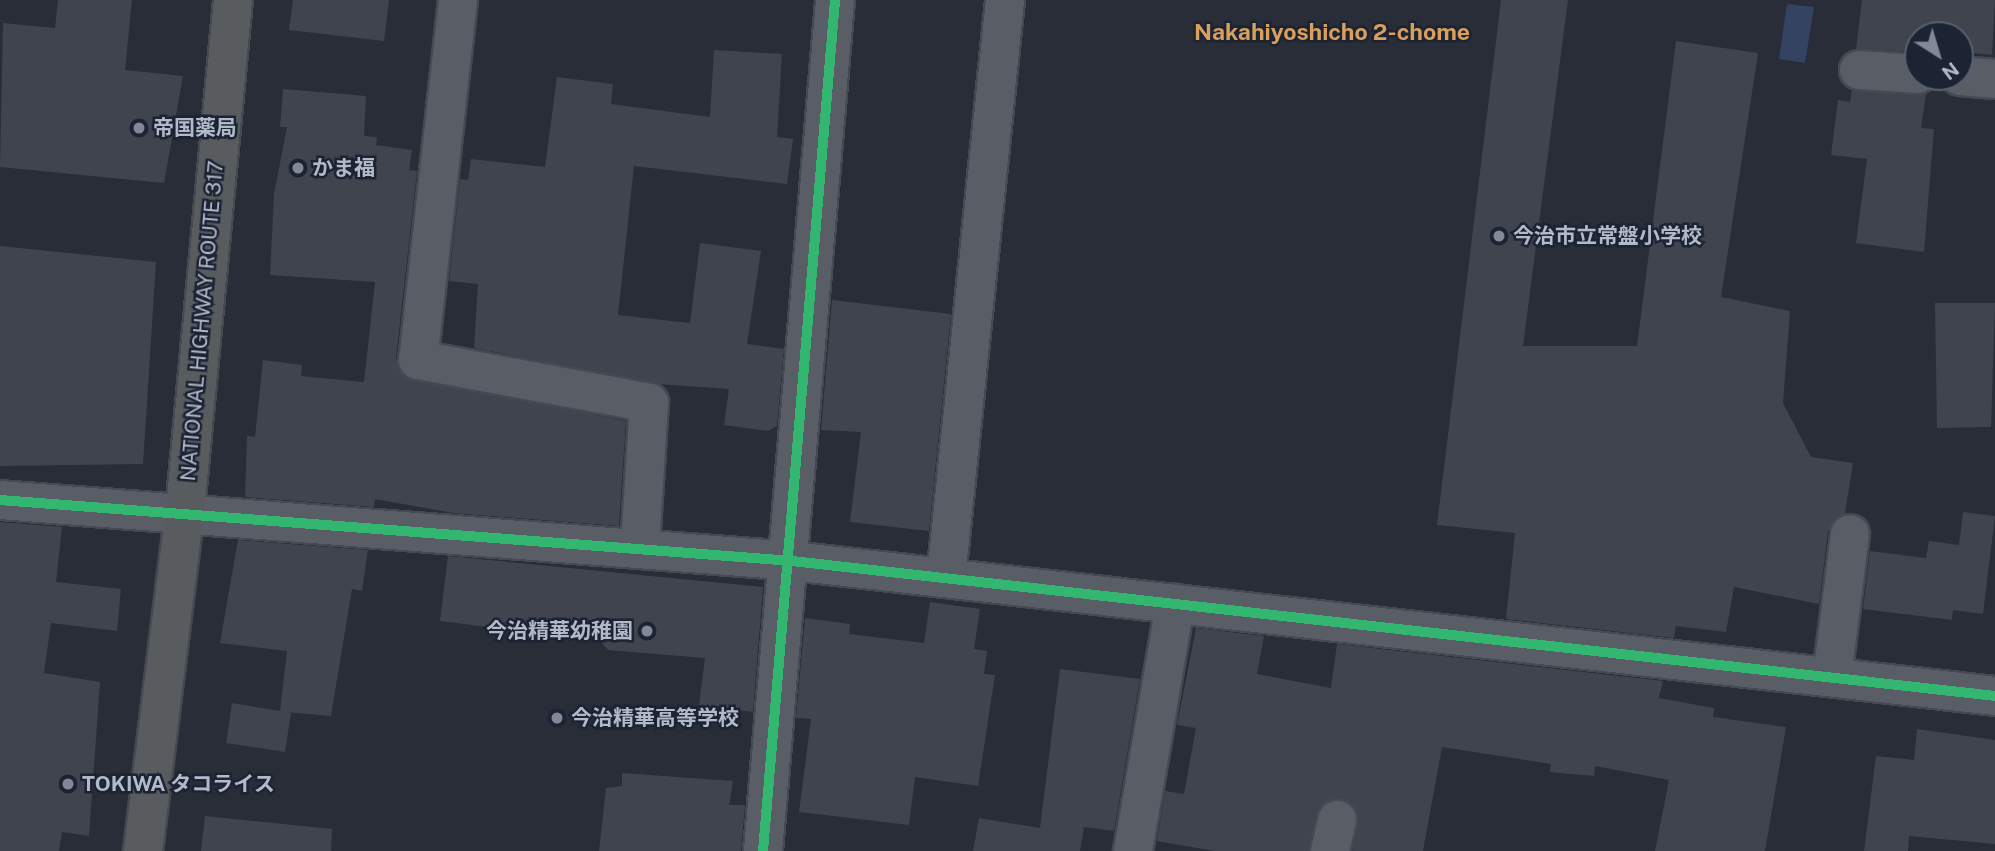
<!DOCTYPE html>
<meta charset="utf-8">
<style>
body{margin:0}
#map{position:relative;width:1995px;height:851px;overflow:hidden;background:#282d38;font-family:"Public Sans","Noto Sans JP",sans-serif}
div>[style]{position:absolute}
[style*='--x']{left:calc(var(--x)*1px);top:calc(var(--y)*1px);width:calc(var(--w)*1px);rotate:calc(var(--a)*1deg)}
.water>*{inset:0;background:#344362}
.building>*{inset:0;background:#40444e}
.roads{filter:drop-shadow(2px 0 #454951) drop-shadow(-2px 0 #454951) drop-shadow(0 2px #454951) drop-shadow(0 -2px #454951)}
.street>*{height:38px;margin:-19px;padding:0 19px;transform-origin:19px;border-radius:19px;background:#595d65}
.highway>*{height:38px;margin:-19px;padding:0 19px;transform-origin:19px;border-radius:19px;background:#595c5f}
.cycleway>*{height:10px;margin:-5px;padding:0 5px;transform-origin:5px;border-radius:5px;background:#33b770}
.dots>*{width:19px;height:19px;translate:-50% -50%;box-sizing:border-box;border:4px solid #1c2333;border-radius:50%}
span{translate:-50% -50%;white-space:nowrap;text-align:center;line-height:1.15;-webkit-text-stroke:5px #1c2333;paint-order:stroke}
.poi-label{font-size:21px;color:#b2b9c9;font-weight:700}
.left{translate:0 -50%;text-align:left}
.right{translate:-100% -50%;text-align:right}
.street-label{font-size:21px;color:#b2b9c9}
.neighbourhood-label{font-size:23px;color:#d9a05d;font-weight:700}
.north{position:absolute;left:1904px;top:21px;width:70px;height:70px;box-sizing:border-box;background:#1c2333;border:2px solid #585f6f;border-radius:50%;rotate:143deg;font-size:19px;font-weight:700;line-height:28px;text-align:center;color:#b2b9c9}
.north::after{content:'';display:block;margin:auto;width:24px;height:32px;background:#828896;clip-path:polygon(50% 0,100% 100%,50% 72%,0 100%)}
</style>
<div id="map">
<div class="water">
<div style="clip-path:polygon(1787px 4px,1814px 7px,1805px 63px,1779px 59px)"></div>
</div>
<div class="building">
<div style="clip-path:polygon(58px 0,132px 0,125px 70px,183px 76px,164px 183px,0 167px,3px 23px,55px 28px)"></div>
<div style="clip-path:polygon(293px 0,389px 0,384px 41px,289px 30px)"></div>
<div style="clip-path:polygon(1501px 0,1568px 0,1523px 346px,1637px 346px,1676px 41px,1758px 53px,1721px 297px,1790px 311px,1783px 403px,1811px 457px,1853px 463px,1845px 513px,1828px 531px,1819px 604px,1734px 587px,1726px 632px,1676px 626px,1674px 638px,1506px 619px,1515px 533px,1437px 525px)"></div>
<div style="clip-path:polygon(1862px 0,1995px 0,1992px 55px,1960px 52px,1960px 35px,1918px 35px,1918px 52px,1856px 49px)"></div>
<div style="clip-path:polygon(714px 50px,782px 54px,777px 137px,793px 139px,787px 184px,634px 166px,618px 315px,690px 323px,700px 243px,761px 251px,747px 344px,784px 349px,777px 426px,768px 431px,724px 425px,729px 389px,658px 384px,474px 348px,478px 284px,449px 281px,460px 179px,468px 180px,471px 159px,545px 167px,557px 77px,613px 84px,611px 104px,710px 117px)"></div>
<div style="clip-path:polygon(283px 89px,366px 96px,364px 136px,377px 137px,376px 145px,412px 150px,409px 170px,417px 171px,396px 358px,404px 376px,626px 421px,619px 526px,453px 513px,375px 499px,374px 507px,245px 497px,247px 436px,255px 437px,263px 360px,302px 365px,301px 376px,364px 382px,375px 282px,270px 275px,274px 194px,287px 127px,280px 127px)"></div>
<div style="clip-path:polygon(1852px 90px,1926px 94px,1921px 128px,1934px 129px,1924px 252px,1856px 243px,1867px 159px,1831px 155px,1838px 100px,1850px 102px)"></div>
<div style="clip-path:polygon(0 246px,156px 262px,143px 464px,0 466px)"></div>
<div style="clip-path:polygon(832px 300px,951px 314px,929px 531px,850px 522px,861px 432px,821px 430px)"></div>
<div style="clip-path:polygon(1935px 303px,1995px 303px,1991px 427px,1937px 428px)"></div>
<div style="clip-path:polygon(1963px 512px,1995px 516px,1983px 614px,1953px 610px,1952px 620px,1863px 609px,1870px 551px,1926px 558px,1929px 541px,1959px 545px)"></div>
<div style="clip-path:polygon(0 522px,62px 527px,56px 582px,121px 589px,117px 631px,51px 623px,44px 673px,100px 682px,89px 836px,62px 832px,59px 851px,0 851px)"></div>
<div style="clip-path:polygon(238px 540px,368px 550px,362px 591px,352px 589px,331px 716px,285px 712px,291px 713px,285px 752px,226px 743px,232px 703px,280px 711px,287px 651px,220px 643px)"></div>
<div style="clip-path:polygon(448px 556px,763px 587px,753px 712px,699px 705px,705px 658px,608px 650px,600px 641px,440px 621px)"></div>
<div style="clip-path:polygon(930px 602px,980px 609px,974px 649px,987px 651px,984px 674px,995px 675px,978px 786px,915px 777px,909px 825px,799px 812px,811px 719px,796px 718px,805px 618px,850px 624px,849px 634px,924px 643px)"></div>
<div style="clip-path:polygon(1196px 628px,1264px 636px,1257px 674px,1331px 688px,1337px 644px,1663px 681px,1659px 698px,1714px 708px,1713px 717px,1786px 727px,1765px 851px,1655px 851px,1669px 780px,1595px 766px,1594px 776px,1550px 772px,1551px 764px,1442px 747px,1423px 851px,1352px 851px,1358px 814px,1341px 799px,1321px 806px,1309px 851px,1215px 851px,1157px 841px,1165px 791px,1184px 794px,1196px 728px,1177px 725px)"></div>
<div style="clip-path:polygon(1060px 669px,1140px 679px,1114px 831px,1084px 827px,1080px 851px,973px 851px,979px 818px,1040px 828px)"></div>
<div style="clip-path:polygon(1917px 729px,1995px 740px,1995px 844px,1909px 836px,1908px 851px,1864px 851px,1876px 756px,1914px 760px)"></div>
<div style="clip-path:polygon(622px 773px,733px 781px,729px 805px,745px 805px,741px 851px,599px 851px,606px 788px,622px 786px)"></div>
<div style="clip-path:polygon(205px 816px,332px 829px,331px 851px,201px 851px)"></div>
</div>
<div class="roads">
<div class="street">
<div style="--x:458;--y:0;--w:362;--a:96.3"></div>
<div style="--x:418;--y:360;--w:235;--a:10.5"></div>
<div style="--x:649;--y:403;--w:145;--a:93.6"></div>
<div style="--x:1859;--y:70;--w:59;--a:3.9"></div>
<div style="--x:1960;--y:76;--w:35;--a:5"></div>
<div style="--x:0;--y:500;--w:794;--a:4.4"></div>
<div style="--x:792;--y:561;--w:1211;--a:6.4"></div>
<div style="--x:946;--y:578;--w:581;--a:-84.17"></div>
<div style="--x:1832;--y:677;--w:144;--a:-82.8"></div>
<div style="--x:763;--y:851;--w:854;--a:-85.16"></div>
<div style="--x:1133;--y:851;--w:251;--a:-80.3"></div>
<div style="--x:1330;--y:851;--w:32;--a:-77"></div>
</div>
<div class="highway">
<div style="--x:143;--y:851;--w:344;--a:-83"></div>
<div style="--x:185;--y:510;--w:512;--a:-84.62"></div>
</div>
</div>
<div class="cycleway">
<div style="--x:0;--y:500;--w:794;--a:4.4"></div>
<div style="--x:792;--y:561;--w:1211;--a:6.4"></div>
<div style="--x:763;--y:851;--w:854;--a:-85.16"></div>
</div>
<div class="dots">
<div style="left:139px;top:128px;background:#828896"></div>
<div style="left:298px;top:168px;background:#828896"></div>
<div style="left:1499px;top:236px;background:#828896"></div>
<div style="left:647px;top:631px;background:#828896"></div>
<div style="left:557px;top:718px;background:#828896"></div>
<div style="left:68px;top:784px;background:#828896"></div>
</div>
<div class="poi-label">
<span class="left" style="left:153px;top:128px">帝国薬局</span>
<span class="left" style="left:312px;top:168px">かま福</span>
<span class="left" style="left:1513px;top:236px">今治市立常盤小学校</span>
<span class="right" style="left:633px;top:631px">今治精華幼稚園</span>
<span class="left" style="left:571px;top:718px">今治精華高等学校</span>
<span class="left" style="left:82px;top:784px">TOKIWA タコライス</span>
</div>
<div class="street-label">
<span style="left:202px;top:321px;rotate:-85deg">NATIONAL HIGHWAY ROUTE 317</span>
</div>
<div class="neighbourhood-label">
<span style="left:1332px;top:32px">Nakahiyoshicho 2-chome</span>
</div>
<div class="north">N</div>
</div>
